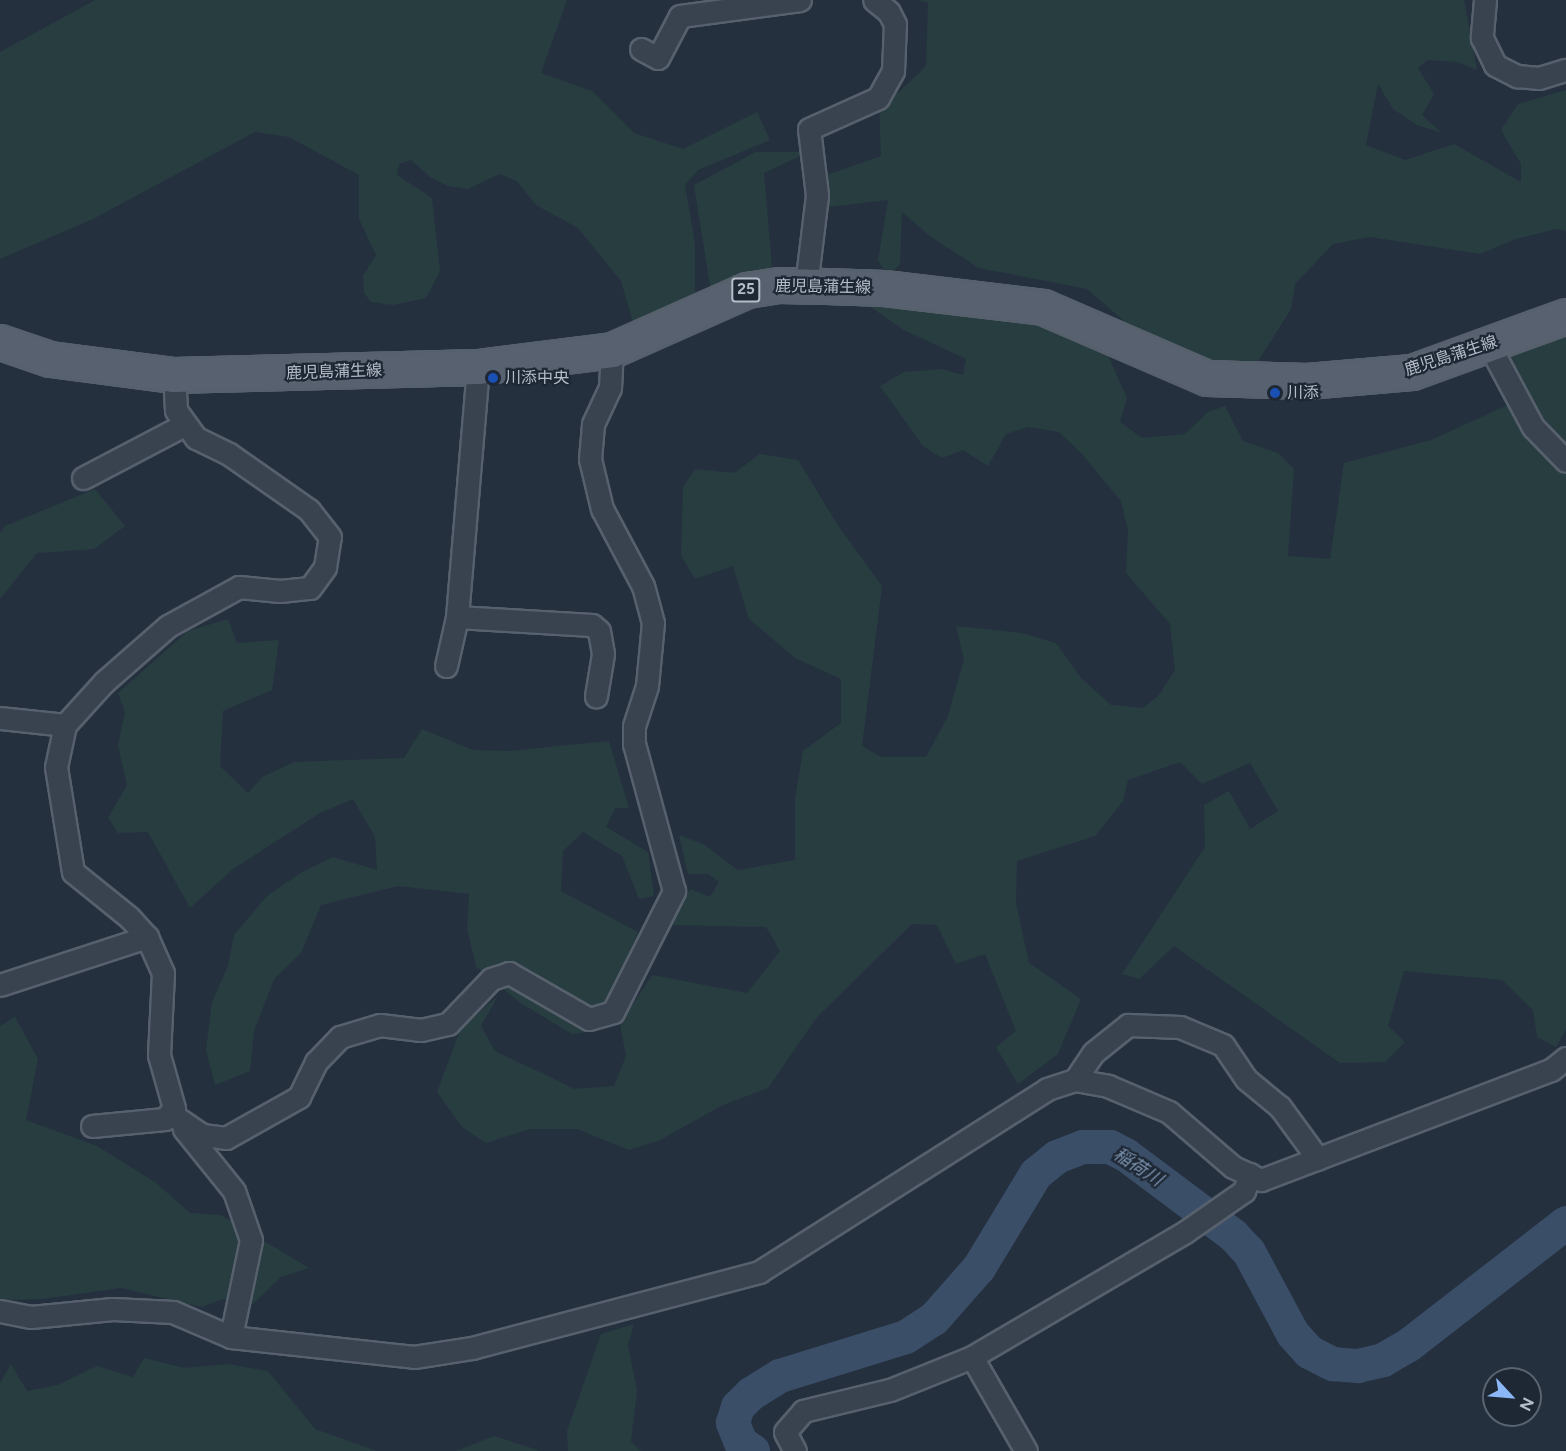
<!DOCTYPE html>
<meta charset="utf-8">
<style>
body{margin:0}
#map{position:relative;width:1566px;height:1451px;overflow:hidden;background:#25303f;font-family:Figtree,"Noto Sans JP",sans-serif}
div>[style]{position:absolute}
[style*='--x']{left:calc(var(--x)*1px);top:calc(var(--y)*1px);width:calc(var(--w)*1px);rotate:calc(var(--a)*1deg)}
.green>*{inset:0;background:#273d40}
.river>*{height:34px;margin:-17px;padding:0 17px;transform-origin:17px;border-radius:17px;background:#3a4e68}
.roads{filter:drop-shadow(2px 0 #57606d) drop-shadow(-2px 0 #57606d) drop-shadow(0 2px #57606d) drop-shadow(0 -2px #57606d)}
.minor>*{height:21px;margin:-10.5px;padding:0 10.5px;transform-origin:10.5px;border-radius:10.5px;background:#39424f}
.primary>*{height:33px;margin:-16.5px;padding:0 16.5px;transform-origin:16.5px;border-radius:16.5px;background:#57616f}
.dots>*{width:16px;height:16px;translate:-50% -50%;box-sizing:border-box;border:3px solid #1e2734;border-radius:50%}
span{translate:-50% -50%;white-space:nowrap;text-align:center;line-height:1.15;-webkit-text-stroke:4.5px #1e2734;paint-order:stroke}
.shield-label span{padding:2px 4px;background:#1e2734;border:2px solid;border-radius:4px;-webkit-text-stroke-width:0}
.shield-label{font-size:15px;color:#b5bdca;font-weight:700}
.street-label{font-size:16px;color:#b5bdca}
.poi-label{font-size:16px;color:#b5bdca}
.left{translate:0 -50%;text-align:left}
.water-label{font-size:18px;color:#7c94b1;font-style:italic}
.north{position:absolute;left:1482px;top:1367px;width:60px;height:60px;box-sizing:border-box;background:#1e2734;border:2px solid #5a6370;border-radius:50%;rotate:116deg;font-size:16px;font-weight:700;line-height:24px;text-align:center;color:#b5bdca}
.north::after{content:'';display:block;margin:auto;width:21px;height:27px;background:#8cb7f7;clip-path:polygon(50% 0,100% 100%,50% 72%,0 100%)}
</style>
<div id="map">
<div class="green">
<div style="clip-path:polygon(95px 0,567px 0,541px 73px,592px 91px,634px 133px,683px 149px,757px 112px,770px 140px,698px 170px,685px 185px,695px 244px,695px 299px,635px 329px,621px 281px,578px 228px,536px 205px,517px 181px,499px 174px,468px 189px,448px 186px,430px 177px,411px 160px,399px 164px,397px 175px,432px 198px,440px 271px,426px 298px,393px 305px,371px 302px,364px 293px,363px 276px,376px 255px,359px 219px,359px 175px,289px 137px,255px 132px,93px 219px,0 259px,0 52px)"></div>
<div style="clip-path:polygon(919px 0,1464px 0,1477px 70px,1457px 62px,1428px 60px,1418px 68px,1434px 94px,1422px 115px,1442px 133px,1417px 125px,1393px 109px,1378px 84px,1366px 145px,1405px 160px,1454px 144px,1521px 182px,1521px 164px,1501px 130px,1518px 104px,1566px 90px,1566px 231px,1556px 229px,1516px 239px,1480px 254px,1370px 237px,1333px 244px,1295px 284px,1291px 309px,1252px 371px,1221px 370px,1146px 340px,1087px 289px,979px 268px,931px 237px,902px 212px,900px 264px,894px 270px,883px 269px,878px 260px,888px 200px,821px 208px,821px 177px,881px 156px,879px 103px,886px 95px,898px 93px,926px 66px,928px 3px)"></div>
<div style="clip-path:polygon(756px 152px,809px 152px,764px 173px,772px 267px,711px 292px,694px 185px)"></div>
<div style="clip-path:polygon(853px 295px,1033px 317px,1102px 342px,1127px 398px,1120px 422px,1142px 438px,1185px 434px,1208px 412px,1225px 406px,1243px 441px,1278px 453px,1294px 469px,1288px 556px,1330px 559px,1344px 463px,1431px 440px,1512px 403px,1507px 346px,1566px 333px,1566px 1029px,1556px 1047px,1537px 1037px,1533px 1010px,1502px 980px,1404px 971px,1388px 1026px,1405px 1042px,1385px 1062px,1340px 1063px,1174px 946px,1139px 979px,1122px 974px,1205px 847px,1204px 805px,1229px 791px,1250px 829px,1278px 811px,1250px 763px,1202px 784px,1180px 762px,1128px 780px,1123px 801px,1095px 836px,1017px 861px,1016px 903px,1029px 963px,1081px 999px,1058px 1054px,1018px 1084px,996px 1047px,1016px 1031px,985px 954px,956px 964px,937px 925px,912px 924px,817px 1017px,768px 1088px,723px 1105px,660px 1140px,629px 1150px,577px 1129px,530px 1129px,486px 1143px,462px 1127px,437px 1092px,461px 1028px,498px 996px,481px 1026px,495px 1051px,575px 1089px,614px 1086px,626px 1056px,620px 1024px,652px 975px,747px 993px,780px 951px,766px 927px,671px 925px,690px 889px,710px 897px,719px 882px,708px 874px,688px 874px,679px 835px,703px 844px,738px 870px,795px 860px,795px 798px,803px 751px,841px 723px,841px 679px,795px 658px,749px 619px,733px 566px,695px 579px,681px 555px,683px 487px,695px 469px,734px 473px,760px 454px,798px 460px,839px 527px,882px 586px,862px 746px,881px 757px,926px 757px,948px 716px,964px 659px,956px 626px,1022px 633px,1056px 643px,1081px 678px,1111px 705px,1143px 708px,1159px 695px,1175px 670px,1170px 624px,1126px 573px,1128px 530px,1121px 501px,1082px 454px,1059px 432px,1028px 427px,1006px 434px,988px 466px,963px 450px,942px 458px,923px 446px,880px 386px,904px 372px,941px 369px,963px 375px,966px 359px,904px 330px)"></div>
<div style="clip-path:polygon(95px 489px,125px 526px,94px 549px,37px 553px,0 599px,0 533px,5px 526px)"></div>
<div style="clip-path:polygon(228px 619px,237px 643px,279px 640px,272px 690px,223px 711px,220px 766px,248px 793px,262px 777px,294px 762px,404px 758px,422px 729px,473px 750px,509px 751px,609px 741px,629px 808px,615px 808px,606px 827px,648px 852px,654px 896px,639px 899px,622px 856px,583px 832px,563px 851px,561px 891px,638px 932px,595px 1031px,572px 1034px,519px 1002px,476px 966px,467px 929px,469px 894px,398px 886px,321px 905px,301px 953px,274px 979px,254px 1031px,250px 1071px,215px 1085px,206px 1050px,212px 1002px,228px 966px,234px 935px,267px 896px,302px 872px,333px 857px,377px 870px,375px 837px,353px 799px,320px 813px,233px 869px,190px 908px,148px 832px,118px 833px,108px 818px,127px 785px,118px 745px,125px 712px,118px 693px,188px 631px)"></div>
<div style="clip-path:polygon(15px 1017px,38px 1059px,26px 1120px,97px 1146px,155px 1182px,190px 1213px,221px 1215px,309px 1268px,281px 1277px,254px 1303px,223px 1299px,202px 1307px,121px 1288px,42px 1299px,0 1300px,0 1026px)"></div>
<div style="clip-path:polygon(634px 1324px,628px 1345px,637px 1391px,631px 1442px,641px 1451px,568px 1451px,567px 1431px,601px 1334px)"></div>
<div style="clip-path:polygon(144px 1358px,184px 1368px,228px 1364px,268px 1371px,315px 1429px,377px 1451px,0 1451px,0 1383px,11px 1364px,27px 1391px,58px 1385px,97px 1366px,133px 1377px)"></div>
<div style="clip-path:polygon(494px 1436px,538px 1450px,537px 1451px,456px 1451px)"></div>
</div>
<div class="river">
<div style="--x:753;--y:1451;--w:14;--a:-146"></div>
<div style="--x:741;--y:1443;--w:22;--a:-112"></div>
<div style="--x:733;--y:1423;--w:17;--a:-73"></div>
<div style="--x:738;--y:1407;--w:18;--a:-45"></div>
<div style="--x:751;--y:1394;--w:34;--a:-32"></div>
<div style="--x:780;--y:1376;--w:132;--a:-17.2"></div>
<div style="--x:906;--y:1337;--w:33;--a:-33"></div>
<div style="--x:934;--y:1319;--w:68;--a:-48.6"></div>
<div style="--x:979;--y:1268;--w:110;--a:-58.8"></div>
<div style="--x:1036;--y:1174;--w:27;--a:-39"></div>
<div style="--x:1057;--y:1157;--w:28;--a:-21"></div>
<div style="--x:1083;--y:1147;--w:27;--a:0"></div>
<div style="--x:1110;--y:1147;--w:18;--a:27"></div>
<div style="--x:1126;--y:1155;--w:134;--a:36.8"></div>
<div style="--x:1233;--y:1235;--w:23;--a:47"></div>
<div style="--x:1249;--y:1252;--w:93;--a:61.8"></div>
<div style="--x:1293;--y:1334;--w:24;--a:48"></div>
<div style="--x:1309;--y:1352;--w:27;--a:27"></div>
<div style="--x:1333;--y:1364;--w:25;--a:5"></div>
<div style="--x:1358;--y:1366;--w:26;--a:-13"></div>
<div style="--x:1383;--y:1360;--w:30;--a:-30"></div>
<div style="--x:1409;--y:1345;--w:199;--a:-37.8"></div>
</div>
<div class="roads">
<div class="minor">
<div style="--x:1485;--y:0;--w:38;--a:95"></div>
<div style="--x:1482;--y:38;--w:30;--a:64"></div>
<div style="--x:1495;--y:65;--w:25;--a:27"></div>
<div style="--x:1517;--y:76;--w:22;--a:5"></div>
<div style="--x:1539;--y:78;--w:28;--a:-17"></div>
<div style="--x:641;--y:49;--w:19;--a:28"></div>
<div style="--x:658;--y:58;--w:47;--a:-62.4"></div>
<div style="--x:680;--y:16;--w:121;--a:-7.6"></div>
<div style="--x:806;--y:286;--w:92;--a:-83.1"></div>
<div style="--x:817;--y:195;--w:66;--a:-96.9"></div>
<div style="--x:809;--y:129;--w:76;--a:-24.2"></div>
<div style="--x:878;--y:98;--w:31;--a:-61"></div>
<div style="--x:893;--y:71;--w:47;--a:-87.6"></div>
<div style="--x:895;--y:24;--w:13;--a:-117"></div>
<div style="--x:889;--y:12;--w:19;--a:-141"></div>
<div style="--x:1489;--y:345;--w:93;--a:61.8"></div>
<div style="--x:1533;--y:427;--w:47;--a:45.9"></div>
<div style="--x:83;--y:478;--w:114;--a:-27.7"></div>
<div style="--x:457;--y:617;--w:135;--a:3.4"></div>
<div style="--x:592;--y:625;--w:9;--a:41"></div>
<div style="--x:599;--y:631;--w:23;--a:80"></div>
<div style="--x:603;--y:654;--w:43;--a:99.5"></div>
<div style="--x:446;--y:666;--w:50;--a:-77.3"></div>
<div style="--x:457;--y:617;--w:251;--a:-85.2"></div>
<div style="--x:0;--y:718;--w:65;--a:6.1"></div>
<div style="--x:0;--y:985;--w:155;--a:-18.1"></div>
<div style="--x:1075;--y:1080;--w:32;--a:-56"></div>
<div style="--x:1093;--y:1053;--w:45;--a:-38.7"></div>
<div style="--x:1128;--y:1025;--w:52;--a:2.2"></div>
<div style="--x:1180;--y:1027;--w:47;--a:22.7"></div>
<div style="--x:1223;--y:1045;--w:41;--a:55.9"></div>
<div style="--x:1246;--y:1079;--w:44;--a:39.5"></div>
<div style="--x:1280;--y:1107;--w:64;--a:53.8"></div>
<div style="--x:171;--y:1114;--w:37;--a:34"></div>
<div style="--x:202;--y:1135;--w:24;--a:7"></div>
<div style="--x:226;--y:1138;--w:84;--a:-29.3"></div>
<div style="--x:299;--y:1097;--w:39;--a:-64"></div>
<div style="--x:316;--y:1062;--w:35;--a:-46"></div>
<div style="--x:340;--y:1037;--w:42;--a:-16.7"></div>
<div style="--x:380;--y:1025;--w:41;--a:7"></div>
<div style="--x:421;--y:1030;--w:28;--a:-13"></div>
<div style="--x:448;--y:1024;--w:62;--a:-46.3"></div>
<div style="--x:491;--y:979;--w:19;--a:-18"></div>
<div style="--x:509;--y:973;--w:92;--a:29.9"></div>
<div style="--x:589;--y:1019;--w:25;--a:-16"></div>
<div style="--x:613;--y:1012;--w:136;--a:-63.2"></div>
<div style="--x:674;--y:891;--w:152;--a:-105.2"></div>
<div style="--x:634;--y:744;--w:18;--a:-90"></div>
<div style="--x:634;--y:726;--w:42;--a:-72"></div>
<div style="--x:647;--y:686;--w:63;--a:-84.6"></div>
<div style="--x:653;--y:623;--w:38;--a:-105"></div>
<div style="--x:643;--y:586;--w:87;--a:-118"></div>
<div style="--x:602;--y:509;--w:51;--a:-103.5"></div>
<div style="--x:590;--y:459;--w:35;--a:-85"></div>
<div style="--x:593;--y:424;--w:40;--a:-65"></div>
<div style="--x:610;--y:388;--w:38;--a:-87"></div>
<div style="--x:92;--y:1126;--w:73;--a:-5.5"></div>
<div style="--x:165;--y:1119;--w:14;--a:-51"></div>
<div style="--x:174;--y:1108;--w:55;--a:-105.8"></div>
<div style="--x:159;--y:1055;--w:82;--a:-87.2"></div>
<div style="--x:163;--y:973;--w:39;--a:-114"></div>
<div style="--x:147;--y:937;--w:25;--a:-132"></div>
<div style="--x:130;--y:918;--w:73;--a:-141.1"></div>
<div style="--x:73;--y:872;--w:106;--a:-99.2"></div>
<div style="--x:56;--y:767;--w:43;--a:-77.9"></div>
<div style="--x:65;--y:725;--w:58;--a:-47.8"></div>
<div style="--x:104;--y:682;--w:85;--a:-41.2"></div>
<div style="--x:168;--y:626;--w:81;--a:-28.8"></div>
<div style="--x:239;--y:587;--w:41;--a:5.6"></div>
<div style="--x:280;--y:591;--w:30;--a:-6"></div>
<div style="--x:310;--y:588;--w:26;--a:-54"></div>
<div style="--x:325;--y:567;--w:30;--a:-81"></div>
<div style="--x:330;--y:537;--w:34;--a:-128"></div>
<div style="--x:309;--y:510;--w:98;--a:-145"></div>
<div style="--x:229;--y:454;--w:37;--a:-154"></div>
<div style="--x:196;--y:438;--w:34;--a:-126"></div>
<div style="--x:176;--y:410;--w:35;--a:-93"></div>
<div style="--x:184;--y:1129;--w:80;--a:51.1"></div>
<div style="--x:234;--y:1191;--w:52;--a:70.9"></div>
<div style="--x:251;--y:1240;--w:99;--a:101.7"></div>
<div style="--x:0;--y:1311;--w:32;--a:11"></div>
<div style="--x:31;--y:1317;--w:82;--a:-5.6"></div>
<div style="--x:113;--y:1309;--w:60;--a:2.9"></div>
<div style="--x:173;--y:1312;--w:63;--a:23.3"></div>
<div style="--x:231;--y:1337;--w:184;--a:6.2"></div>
<div style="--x:414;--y:1357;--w:59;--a:-8.8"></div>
<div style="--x:472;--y:1348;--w:297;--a:-14.8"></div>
<div style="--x:759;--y:1272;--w:341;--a:-32.4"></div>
<div style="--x:1047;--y:1089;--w:29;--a:-18"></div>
<div style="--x:1075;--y:1080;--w:34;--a:10"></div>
<div style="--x:1108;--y:1086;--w:66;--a:23.1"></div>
<div style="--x:1169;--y:1112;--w:84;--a:40.7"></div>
<div style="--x:1233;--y:1167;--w:31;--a:25"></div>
<div style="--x:1261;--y:1180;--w:310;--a:-20.8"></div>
<div style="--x:1551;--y:1070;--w:19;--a:-39"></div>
<div style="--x:795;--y:1451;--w:21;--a:-118"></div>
<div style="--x:785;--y:1432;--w:28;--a:-49"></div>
<div style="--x:803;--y:1411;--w:89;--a:-13.6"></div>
<div style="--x:890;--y:1390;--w:88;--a:-21.9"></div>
<div style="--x:1026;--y:1451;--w:108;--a:-119.9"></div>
<div style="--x:972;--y:1357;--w:247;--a:-30.4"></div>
<div style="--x:1185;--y:1232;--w:72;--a:-34.8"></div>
<div style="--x:1244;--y:1191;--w:18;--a:-71"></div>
</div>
<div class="primary">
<div style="--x:0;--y:342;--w:53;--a:18.8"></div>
<div style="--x:50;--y:359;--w:125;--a:7.4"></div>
<div style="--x:174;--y:375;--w:304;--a:-1.5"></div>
<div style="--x:478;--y:367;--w:135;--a:-7.2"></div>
<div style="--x:612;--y:350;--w:148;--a:-24"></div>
<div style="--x:747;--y:290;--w:32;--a:-9"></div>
<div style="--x:779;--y:285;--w:47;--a:1.2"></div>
<div style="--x:826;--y:286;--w:58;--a:2"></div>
<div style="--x:884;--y:288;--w:160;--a:6.8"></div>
<div style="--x:1043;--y:307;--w:179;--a:23.4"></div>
<div style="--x:1207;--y:378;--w:100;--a:1.7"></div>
<div style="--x:1307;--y:381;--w:105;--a:-4.9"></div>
<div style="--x:1412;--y:372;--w:164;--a:-20"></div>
</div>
</div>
<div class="dots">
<div style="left:493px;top:378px;background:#1a4fb4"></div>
<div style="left:1275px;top:393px;background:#1a4fb4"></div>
</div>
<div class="shield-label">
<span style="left:746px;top:290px">25</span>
</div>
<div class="street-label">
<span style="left:823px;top:287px;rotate:1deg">鹿児島蒲生線</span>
<span style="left:1451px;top:356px;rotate:-18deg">鹿児島蒲生線</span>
<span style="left:334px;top:372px;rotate:-2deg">鹿児島蒲生線</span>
</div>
<div class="poi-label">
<span class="left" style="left:505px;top:378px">川添中央</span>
<span class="left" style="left:1287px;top:393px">川添</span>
</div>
<div class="water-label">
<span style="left:1138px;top:1167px;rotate:33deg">稲荷川</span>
</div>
<div class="north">N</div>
</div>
